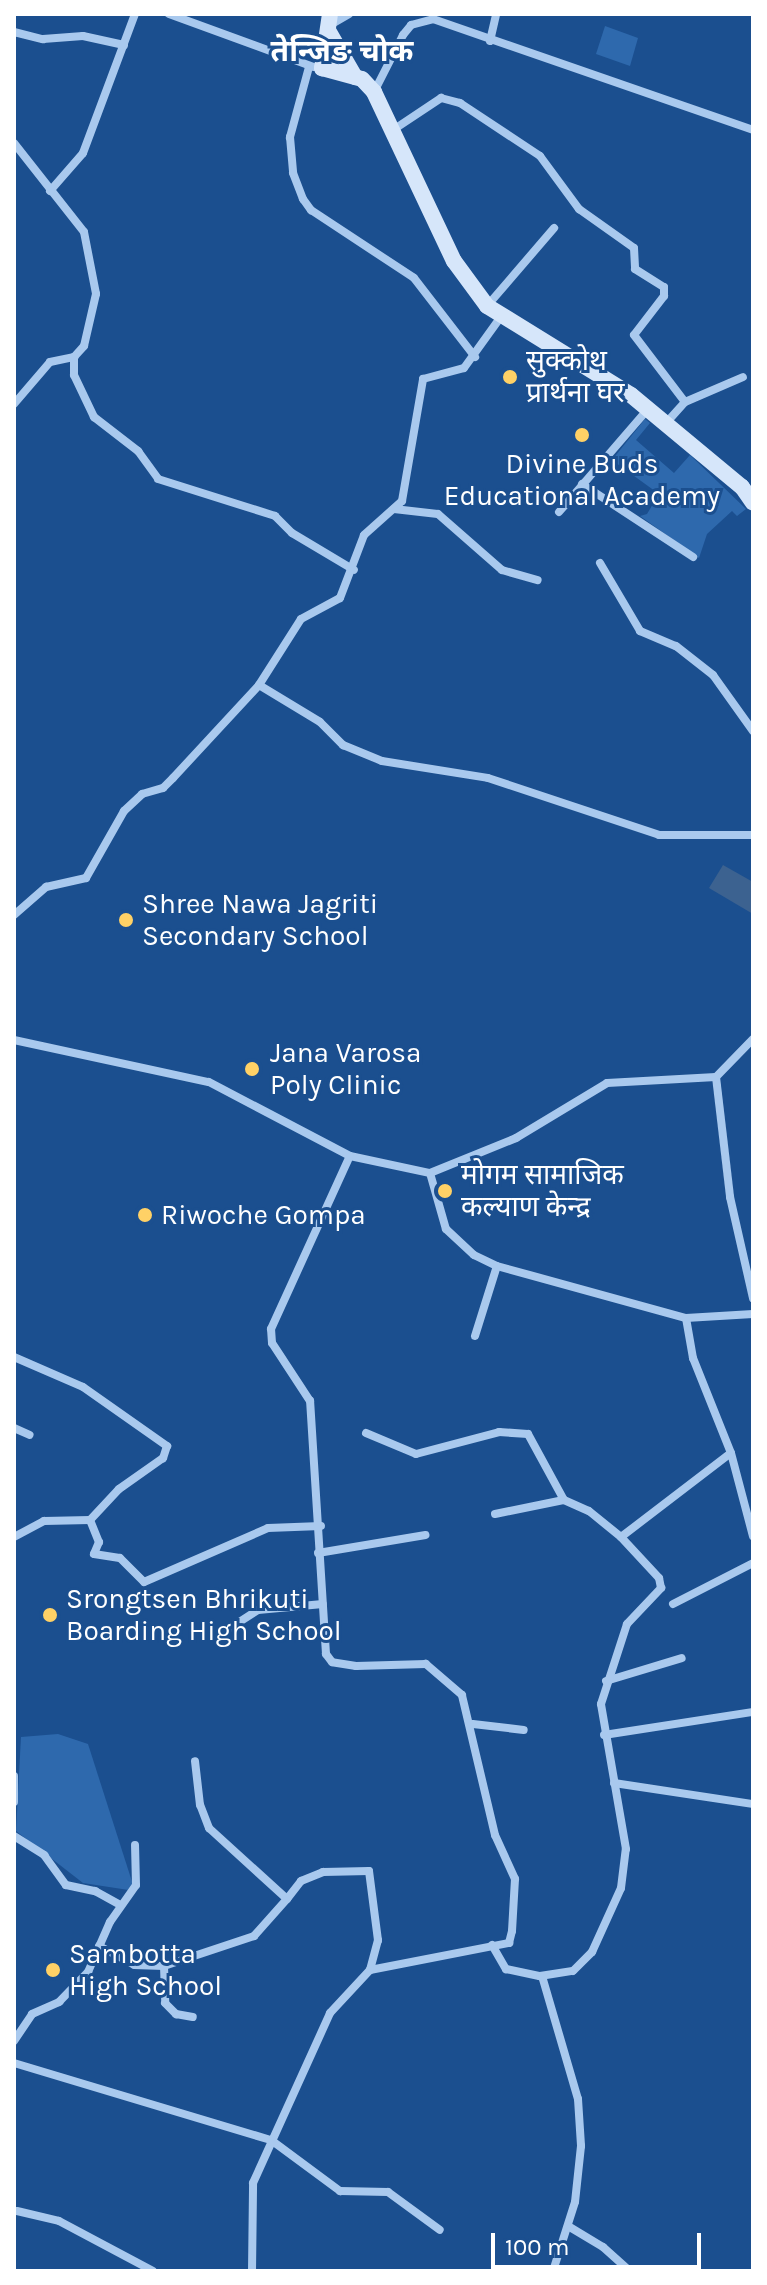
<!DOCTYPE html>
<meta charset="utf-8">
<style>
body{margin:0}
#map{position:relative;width:767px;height:2285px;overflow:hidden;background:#1b4f8f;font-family:Karla,"Noto Sans Devanagari",sans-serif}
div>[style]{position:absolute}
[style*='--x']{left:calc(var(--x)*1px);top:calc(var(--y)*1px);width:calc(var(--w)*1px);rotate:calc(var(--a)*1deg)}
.green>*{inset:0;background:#2e69ad}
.water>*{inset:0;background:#3c6290}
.minor>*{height:8px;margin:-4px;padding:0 4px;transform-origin:4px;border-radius:4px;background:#a9c9ee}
.secondary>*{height:16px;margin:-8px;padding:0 8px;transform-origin:8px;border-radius:8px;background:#d6e6fa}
.dots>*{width:22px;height:22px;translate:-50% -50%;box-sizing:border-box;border:4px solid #1b4f8f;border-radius:50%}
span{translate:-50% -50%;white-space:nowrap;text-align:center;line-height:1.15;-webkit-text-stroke:6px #1b4f8f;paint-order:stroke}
.poi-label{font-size:28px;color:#fff}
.left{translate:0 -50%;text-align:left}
.neighbourhood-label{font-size:30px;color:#fff;font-weight:700}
.frame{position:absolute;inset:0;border:16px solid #fff;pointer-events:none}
.scale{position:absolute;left:491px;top:2233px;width:210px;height:36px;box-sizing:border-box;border:4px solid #fff;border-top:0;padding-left:10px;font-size:24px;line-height:28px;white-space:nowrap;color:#fff;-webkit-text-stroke:6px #1b4f8f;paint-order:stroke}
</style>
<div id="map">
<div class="green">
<div style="clip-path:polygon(605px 26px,638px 38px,630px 66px,596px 54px)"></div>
<div style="clip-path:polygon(645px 419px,650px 423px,636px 440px,674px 473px,690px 455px,746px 509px,737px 516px,732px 511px,707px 534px,699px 558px,640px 516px,647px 514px,659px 494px,612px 460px)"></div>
<div style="clip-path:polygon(58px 1734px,88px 1744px,135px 1891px,83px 1883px,16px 1831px,21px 1737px)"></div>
</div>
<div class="water">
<div style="clip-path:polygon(723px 865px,753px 882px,753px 914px,709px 888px)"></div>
</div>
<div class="minor">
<div style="--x:169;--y:14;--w:154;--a:20.1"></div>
<div style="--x:330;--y:25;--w:22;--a:-30"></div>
<div style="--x:14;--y:32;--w:30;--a:14"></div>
<div style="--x:43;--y:39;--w:40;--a:-4.3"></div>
<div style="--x:83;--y:36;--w:42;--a:12.4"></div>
<div style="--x:490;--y:41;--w:28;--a:-77"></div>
<div style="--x:309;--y:67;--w:73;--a:105.2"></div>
<div style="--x:290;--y:137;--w:36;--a:85"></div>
<div style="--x:293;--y:173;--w:28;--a:69"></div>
<div style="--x:303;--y:199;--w:14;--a:54"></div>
<div style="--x:311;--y:210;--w:123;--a:33.4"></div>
<div style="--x:414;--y:278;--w:100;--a:52.3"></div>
<div style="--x:374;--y:92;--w:64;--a:-63"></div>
<div style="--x:403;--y:35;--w:13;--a:-51"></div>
<div style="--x:411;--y:25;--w:23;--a:-15"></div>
<div style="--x:433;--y:19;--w:339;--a:19.1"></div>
<div style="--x:393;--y:130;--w:58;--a:-33.7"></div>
<div style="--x:441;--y:98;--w:20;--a:15"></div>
<div style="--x:460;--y:103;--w:96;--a:33.5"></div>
<div style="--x:540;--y:156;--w:66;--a:53.7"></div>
<div style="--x:579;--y:209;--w:67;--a:35.3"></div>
<div style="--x:634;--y:248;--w:21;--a:87"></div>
<div style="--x:635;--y:269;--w:34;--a:32"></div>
<div style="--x:664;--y:287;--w:9;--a:90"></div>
<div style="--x:664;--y:296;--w:49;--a:127.6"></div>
<div style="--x:634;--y:335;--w:84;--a:52.7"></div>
<div style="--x:14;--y:143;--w:113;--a:51.8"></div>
<div style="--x:84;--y:232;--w:63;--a:79"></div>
<div style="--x:96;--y:294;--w:53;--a:103"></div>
<div style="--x:84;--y:346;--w:15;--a:132"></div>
<div style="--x:74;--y:357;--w:18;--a:90"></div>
<div style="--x:74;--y:375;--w:47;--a:64.5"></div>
<div style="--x:94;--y:417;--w:56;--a:37.7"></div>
<div style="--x:138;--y:451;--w:34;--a:54"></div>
<div style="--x:158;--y:479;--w:123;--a:17.5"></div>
<div style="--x:275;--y:516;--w:24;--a:45"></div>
<div style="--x:292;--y:533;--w:72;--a:30.8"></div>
<div style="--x:50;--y:191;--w:50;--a:-49"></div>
<div style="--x:83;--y:153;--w:148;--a:-69.5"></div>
<div style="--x:487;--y:306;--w:103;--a:-49.3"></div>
<div style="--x:14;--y:404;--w:55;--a:-49.4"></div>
<div style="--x:50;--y:362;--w:25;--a:-12"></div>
<div style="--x:667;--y:422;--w:27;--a:-48"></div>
<div style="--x:685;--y:402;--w:63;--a:-23.3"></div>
<div style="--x:582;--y:484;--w:133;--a:33.3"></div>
<div style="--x:394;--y:509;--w:44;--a:6.5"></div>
<div style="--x:438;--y:514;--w:85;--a:41.2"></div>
<div style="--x:502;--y:570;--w:37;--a:16"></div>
<div style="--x:559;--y:512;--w:136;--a:-49.2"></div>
<div style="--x:600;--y:563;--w:79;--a:59.5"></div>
<div style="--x:640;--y:631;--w:39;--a:23"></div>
<div style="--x:676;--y:646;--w:47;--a:38.1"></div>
<div style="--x:713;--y:675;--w:69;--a:54.5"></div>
<div style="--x:259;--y:685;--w:71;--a:31.2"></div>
<div style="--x:320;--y:722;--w:33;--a:45"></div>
<div style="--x:343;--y:745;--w:42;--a:22.3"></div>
<div style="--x:382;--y:761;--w:107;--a:9.1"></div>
<div style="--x:488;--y:778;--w:180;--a:18.4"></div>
<div style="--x:659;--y:835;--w:94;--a:0"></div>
<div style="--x:14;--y:915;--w:43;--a:-41.2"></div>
<div style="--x:46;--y:887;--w:41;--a:-12.7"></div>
<div style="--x:86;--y:878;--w:77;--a:-60.4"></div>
<div style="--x:124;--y:811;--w:25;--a:-43"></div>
<div style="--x:142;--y:794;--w:22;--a:-16"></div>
<div style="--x:163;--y:788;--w:14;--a:-45"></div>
<div style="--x:173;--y:778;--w:127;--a:-47.2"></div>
<div style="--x:259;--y:685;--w:78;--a:-57.5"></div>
<div style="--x:301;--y:619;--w:44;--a:-28.3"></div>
<div style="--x:340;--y:598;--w:67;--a:-69.1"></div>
<div style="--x:364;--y:535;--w:51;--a:-41.8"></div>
<div style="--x:402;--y:501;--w:124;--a:-80.2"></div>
<div style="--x:423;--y:379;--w:42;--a:-15"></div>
<div style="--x:464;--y:368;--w:62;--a:-54.2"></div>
<div style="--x:14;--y:1040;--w:199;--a:12.2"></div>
<div style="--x:209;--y:1082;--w:159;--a:27.7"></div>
<div style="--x:350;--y:1156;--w:82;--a:12"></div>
<div style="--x:430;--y:1173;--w:93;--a:-22.1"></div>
<div style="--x:516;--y:1138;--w:106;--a:-31.1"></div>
<div style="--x:607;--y:1083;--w:109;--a:-3.2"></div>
<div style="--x:716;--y:1077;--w:53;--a:-45.8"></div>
<div style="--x:716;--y:1077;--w:121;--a:83.3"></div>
<div style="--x:730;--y:1197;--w:104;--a:77.2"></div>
<div style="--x:430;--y:1173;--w:58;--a:74.1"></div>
<div style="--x:446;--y:1229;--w:38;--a:43"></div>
<div style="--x:474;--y:1255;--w:25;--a:26"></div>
<div style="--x:497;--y:1266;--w:196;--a:15.4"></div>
<div style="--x:686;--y:1318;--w:67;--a:-3.4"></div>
<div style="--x:686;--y:1318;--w:41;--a:80.1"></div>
<div style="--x:693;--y:1358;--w:102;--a:68.2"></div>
<div style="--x:731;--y:1453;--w:86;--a:75.2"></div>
<div style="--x:475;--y:1336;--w:73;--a:-72.6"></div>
<div style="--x:14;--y:1357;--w:75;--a:23.5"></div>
<div style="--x:83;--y:1387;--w:103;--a:35.1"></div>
<div style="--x:167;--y:1446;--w:13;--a:108"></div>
<div style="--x:163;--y:1458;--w:54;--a:144.8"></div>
<div style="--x:119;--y:1489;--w:42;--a:133.1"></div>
<div style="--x:14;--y:1428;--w:17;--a:24"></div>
<div style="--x:366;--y:1433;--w:54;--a:22.8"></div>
<div style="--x:416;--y:1454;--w:86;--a:-14.8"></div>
<div style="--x:499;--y:1432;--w:29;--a:4"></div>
<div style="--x:528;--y:1434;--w:75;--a:61.4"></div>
<div style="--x:564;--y:1500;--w:27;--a:24"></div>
<div style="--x:589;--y:1511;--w:41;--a:39.1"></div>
<div style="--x:621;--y:1537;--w:138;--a:-37.4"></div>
<div style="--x:495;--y:1514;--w:70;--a:-11.5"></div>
<div style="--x:14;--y:1537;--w:34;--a:-28"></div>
<div style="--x:44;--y:1521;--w:46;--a:-1.2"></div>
<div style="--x:90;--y:1520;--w:24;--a:68"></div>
<div style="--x:99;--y:1542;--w:13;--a:113"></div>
<div style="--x:94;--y:1554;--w:26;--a:9"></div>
<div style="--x:120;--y:1558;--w:34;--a:45"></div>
<div style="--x:144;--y:1582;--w:135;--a:-23.5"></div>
<div style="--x:268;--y:1528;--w:53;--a:-2.2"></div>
<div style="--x:318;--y:1553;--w:109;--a:-9.5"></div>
<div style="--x:673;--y:1604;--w:90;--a:-27.1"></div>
<div style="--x:230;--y:1628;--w:33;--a:-33"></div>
<div style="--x:258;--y:1610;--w:65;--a:-5.3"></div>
<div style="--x:606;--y:1681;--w:79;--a:-16.8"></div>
<div style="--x:473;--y:1724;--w:51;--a:6.7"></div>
<div style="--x:604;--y:1735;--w:151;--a:-8.8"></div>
<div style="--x:14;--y:1776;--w:26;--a:90"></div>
<div style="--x:614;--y:1783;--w:141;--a:8.6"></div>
<div style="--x:14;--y:1836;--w:36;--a:32"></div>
<div style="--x:44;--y:1855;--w:37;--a:54"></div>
<div style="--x:66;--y:1885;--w:30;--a:12"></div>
<div style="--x:95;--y:1891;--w:29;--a:29"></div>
<div style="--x:287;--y:1899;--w:23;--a:-52"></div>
<div style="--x:301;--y:1881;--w:24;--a:-22"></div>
<div style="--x:323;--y:1872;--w:46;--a:-1.2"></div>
<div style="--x:369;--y:1871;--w:70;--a:82.6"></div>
<div style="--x:378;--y:1940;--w:31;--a:105"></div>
<div style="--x:492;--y:1945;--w:28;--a:60"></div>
<div style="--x:506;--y:1969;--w:35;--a:12"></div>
<div style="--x:540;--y:1976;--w:33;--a:-9"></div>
<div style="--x:573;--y:1971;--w:27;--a:-45"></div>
<div style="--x:592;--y:1952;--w:70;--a:-65.6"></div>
<div style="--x:621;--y:1888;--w:39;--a:-83"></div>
<div style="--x:626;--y:1849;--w:147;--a:-99.8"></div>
<div style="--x:601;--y:1704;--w:84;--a:-72"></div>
<div style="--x:627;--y:1624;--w:50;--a:-46.6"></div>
<div style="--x:661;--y:1588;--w:10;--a:-101"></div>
<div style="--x:659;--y:1578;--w:56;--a:-132.8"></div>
<div style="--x:99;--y:1946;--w:40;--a:28"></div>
<div style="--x:134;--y:1965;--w:30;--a:2"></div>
<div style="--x:164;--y:1966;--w:95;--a:-18.4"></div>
<div style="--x:254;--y:1936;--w:50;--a:-48.3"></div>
<div style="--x:287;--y:1899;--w:105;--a:-137.7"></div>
<div style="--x:209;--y:1828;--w:25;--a:-111"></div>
<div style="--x:200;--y:1805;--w:44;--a:-96.5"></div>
<div style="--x:164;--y:1966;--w:37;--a:88"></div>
<div style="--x:165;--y:2003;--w:16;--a:45"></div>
<div style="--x:176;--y:2014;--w:17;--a:10"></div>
<div style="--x:542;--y:1976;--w:128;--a:73.7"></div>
<div style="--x:578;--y:2099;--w:47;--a:86.3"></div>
<div style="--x:581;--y:2146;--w:56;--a:96.1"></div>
<div style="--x:575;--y:2202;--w:72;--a:107.7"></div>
<div style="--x:14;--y:2041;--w:32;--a:-56"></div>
<div style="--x:32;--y:2014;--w:30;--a:-24"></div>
<div style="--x:59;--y:2002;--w:42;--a:-46"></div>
<div style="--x:88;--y:1972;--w:55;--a:-66.3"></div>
<div style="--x:110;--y:1922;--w:45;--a:-54.9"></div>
<div style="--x:136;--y:1885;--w:40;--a:-91.4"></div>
<div style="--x:14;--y:2063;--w:268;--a:16.7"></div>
<div style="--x:271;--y:2140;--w:86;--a:36.5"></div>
<div style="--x:340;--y:2191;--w:48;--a:1.2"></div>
<div style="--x:388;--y:2192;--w:64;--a:36.2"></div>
<div style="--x:17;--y:2211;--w:43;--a:13.4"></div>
<div style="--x:59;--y:2221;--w:106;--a:28"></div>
<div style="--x:568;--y:2226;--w:41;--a:31"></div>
<div style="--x:603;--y:2247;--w:36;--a:42"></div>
<div style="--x:252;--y:2271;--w:88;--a:-89.3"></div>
<div style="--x:253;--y:2183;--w:187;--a:-65.6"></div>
<div style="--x:330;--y:2013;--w:59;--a:-47.1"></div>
<div style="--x:370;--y:1970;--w:142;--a:-11"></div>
<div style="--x:509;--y:1943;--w:12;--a:-76"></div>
<div style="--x:512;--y:1931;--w:52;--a:-86.7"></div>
<div style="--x:515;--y:1879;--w:48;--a:-114.4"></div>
<div style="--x:495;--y:1835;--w:144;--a:-103.3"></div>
<div style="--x:462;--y:1695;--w:48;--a:-139.3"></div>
<div style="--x:426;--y:1664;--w:70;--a:178.4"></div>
<div style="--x:356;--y:1666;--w:24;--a:-171"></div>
<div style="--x:332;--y:1662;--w:10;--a:-127"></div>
<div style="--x:326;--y:1654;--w:254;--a:-93.6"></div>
<div style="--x:310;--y:1401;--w:69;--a:-123.2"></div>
<div style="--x:272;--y:1343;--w:14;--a:-94"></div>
<div style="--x:271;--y:1329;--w:190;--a:-65.5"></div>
</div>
<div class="secondary">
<div style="--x:330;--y:14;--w:55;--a:98.4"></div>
<div style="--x:322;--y:68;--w:41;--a:15.4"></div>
<div style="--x:362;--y:79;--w:18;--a:47"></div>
<div style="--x:374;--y:92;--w:187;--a:64.7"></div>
<div style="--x:454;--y:261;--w:56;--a:53.7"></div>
<div style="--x:487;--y:306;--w:169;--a:31.7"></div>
<div style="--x:631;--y:395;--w:144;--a:39.7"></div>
<div style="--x:742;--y:487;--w:19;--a:55"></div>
<div style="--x:329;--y:32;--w:52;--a:60"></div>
</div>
<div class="dots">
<div style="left:510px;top:377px;background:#ffd166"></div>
<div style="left:582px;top:435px;background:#ffd166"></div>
<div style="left:126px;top:920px;background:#ffd166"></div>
<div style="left:252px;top:1069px;background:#ffd166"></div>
<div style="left:445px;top:1191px;background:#ffd166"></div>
<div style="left:145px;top:1215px;background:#ffd166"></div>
<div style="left:50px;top:1615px;background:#ffd166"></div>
<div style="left:53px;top:1970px;background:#ffd166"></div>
</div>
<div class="poi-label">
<span class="left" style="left:526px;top:377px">सुक्कोथ<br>प्रार्थना घर</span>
<span style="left:582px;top:480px">Divine Buds<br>Educational Academy</span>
<span class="left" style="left:142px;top:920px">Shree Nawa Jagriti<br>Secondary School</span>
<span class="left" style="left:270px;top:1069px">Jana Varosa<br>Poly Clinic</span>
<span class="left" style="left:461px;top:1191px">मोगम सामाजिक<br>कल्याण केन्द्र</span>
<span class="left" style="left:161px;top:1215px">Riwoche Gompa</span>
<span class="left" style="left:66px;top:1615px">Srongtsen Bhrikuti<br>Boarding High School</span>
<span class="left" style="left:69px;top:1970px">Sambotta<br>High School</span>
</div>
<div class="neighbourhood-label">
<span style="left:342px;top:51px">तेन्जिङ चोक</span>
</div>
<div class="frame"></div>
<div class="scale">100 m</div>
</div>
